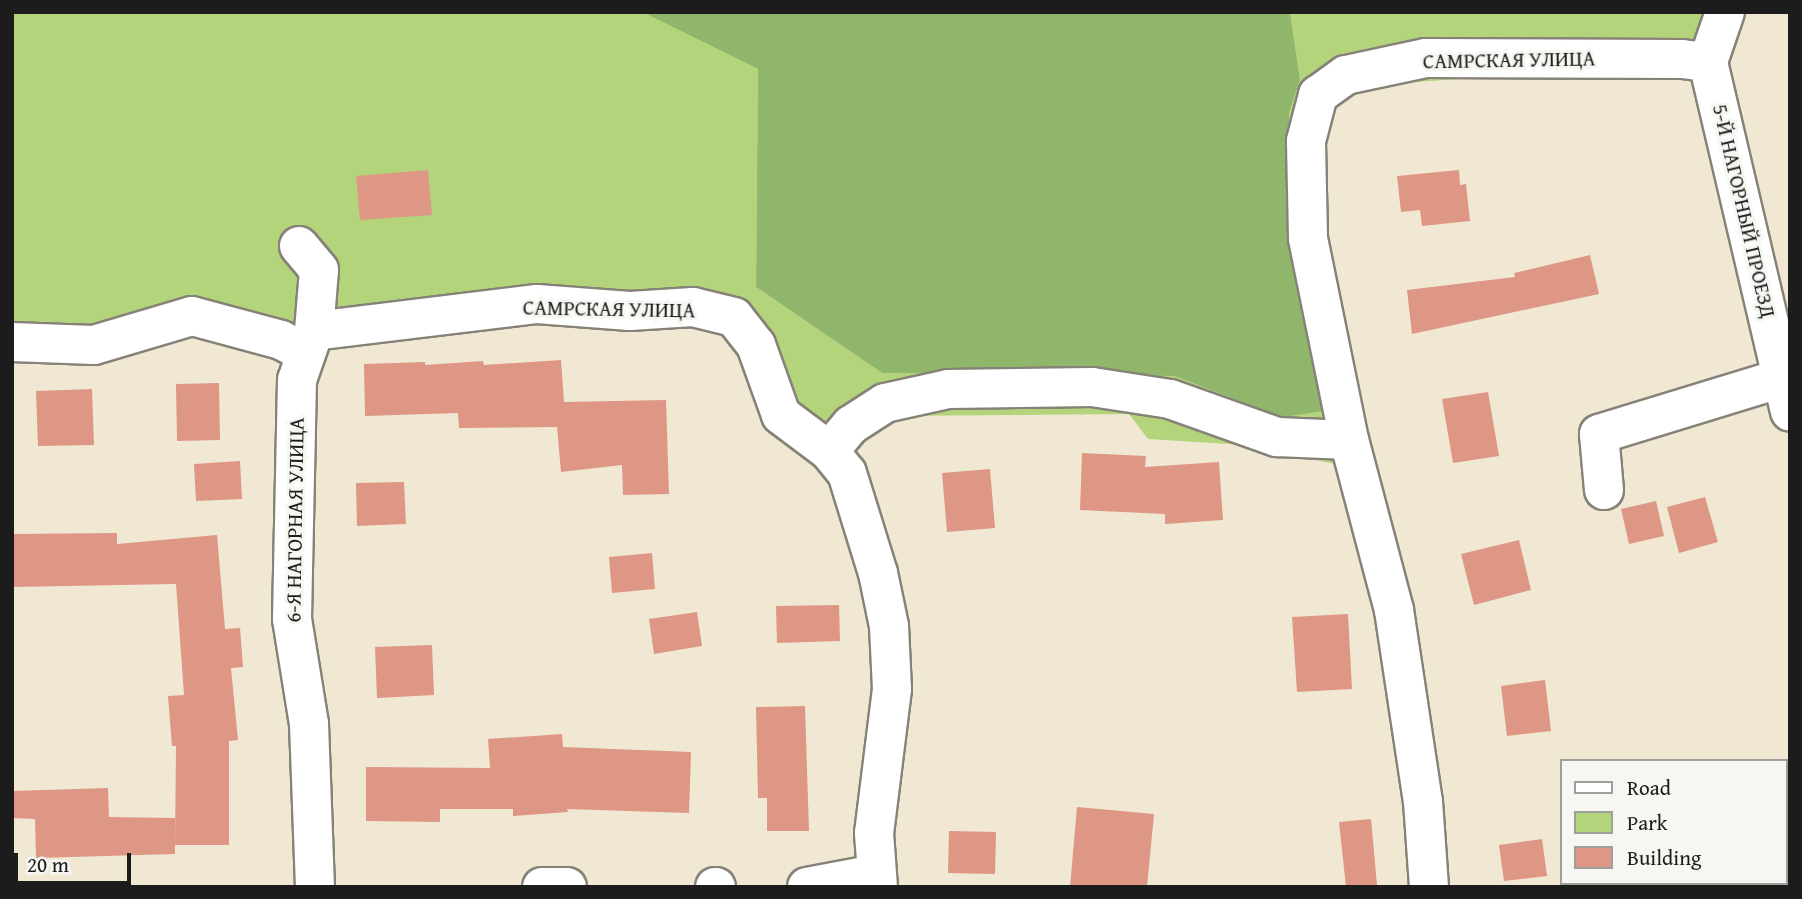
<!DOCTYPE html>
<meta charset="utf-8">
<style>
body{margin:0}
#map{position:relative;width:1802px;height:899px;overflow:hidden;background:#f1e8d4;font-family:"Gentium Book Plus",serif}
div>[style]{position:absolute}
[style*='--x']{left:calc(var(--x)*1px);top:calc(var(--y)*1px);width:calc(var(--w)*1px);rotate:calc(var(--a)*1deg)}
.green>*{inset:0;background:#b4d47b}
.forest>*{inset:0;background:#8fb66b}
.building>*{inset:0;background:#de9685}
.roads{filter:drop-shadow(2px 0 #868278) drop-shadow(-2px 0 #868278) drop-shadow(0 2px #868278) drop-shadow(0 -2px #868278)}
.minor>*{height:38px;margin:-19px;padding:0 19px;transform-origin:19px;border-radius:19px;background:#fff}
span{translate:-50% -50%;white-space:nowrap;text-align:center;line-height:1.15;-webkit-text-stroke:6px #f6f6f2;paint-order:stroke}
.street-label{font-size:21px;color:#1c1c1c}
.frame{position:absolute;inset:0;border:14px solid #1c1c1c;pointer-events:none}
.legend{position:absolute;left:1560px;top:759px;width:228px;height:126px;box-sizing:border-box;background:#f6f6f2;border:2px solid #9f9f9c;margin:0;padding:9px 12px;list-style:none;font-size:21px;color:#1c1c1c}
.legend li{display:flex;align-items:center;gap:14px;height:35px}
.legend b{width:35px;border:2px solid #9f9f9c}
.scale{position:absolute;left:14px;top:853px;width:117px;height:32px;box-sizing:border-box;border:4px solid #1c1c1c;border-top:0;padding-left:9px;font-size:21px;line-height:24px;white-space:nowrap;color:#1c1c1c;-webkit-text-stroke:5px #f6f6f2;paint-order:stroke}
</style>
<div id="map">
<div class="green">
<div style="clip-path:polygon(12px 12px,642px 12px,758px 69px,756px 287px,882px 373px,1174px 376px,1282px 417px,1302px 247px,1289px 112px,1300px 80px,1290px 12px,1715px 12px,1691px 48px,1658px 66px,1353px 86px,1330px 101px,1318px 144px,1318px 237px,1374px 466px,1330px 463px,1245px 445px,1148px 439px,1129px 414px,886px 416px,861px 443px,819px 432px,789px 406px,737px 311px,290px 335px,12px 334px)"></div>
</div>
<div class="forest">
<div style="clip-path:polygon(642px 12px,1290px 12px,1300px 80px,1289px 113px,1302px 247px,1324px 411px,1282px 417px,1174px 376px,882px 373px,756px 287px,758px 69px)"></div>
</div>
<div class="building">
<div style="clip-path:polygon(428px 170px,432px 215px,360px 220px,356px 176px)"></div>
<div style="clip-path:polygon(1459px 170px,1460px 185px,1466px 184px,1470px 221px,1422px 226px,1420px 210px,1401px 212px,1397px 176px)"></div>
<div style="clip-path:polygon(1590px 255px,1599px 294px,1412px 334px,1407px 290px,1515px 277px,1514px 273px)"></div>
<div style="clip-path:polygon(561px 360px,564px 402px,666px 400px,669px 494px,623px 495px,622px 465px,561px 472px,557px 427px,459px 428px,458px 413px,365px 416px,364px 364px,425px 362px,425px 365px,483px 361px,484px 365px)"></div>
<div style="clip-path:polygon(219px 383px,220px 440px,177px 441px,176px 384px)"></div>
<div style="clip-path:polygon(92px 389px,94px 445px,38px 446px,36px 391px)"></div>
<div style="clip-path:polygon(1488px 392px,1499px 456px,1453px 463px,1442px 399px)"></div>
<div style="clip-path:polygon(1082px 453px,1146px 456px,1145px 467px,1219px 462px,1223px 520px,1165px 524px,1165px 514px,1080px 510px)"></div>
<div style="clip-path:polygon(240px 461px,242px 499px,196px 501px,194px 464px)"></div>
<div style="clip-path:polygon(990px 469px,995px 528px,947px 532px,942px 473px)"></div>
<div style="clip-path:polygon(404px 482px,406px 524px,357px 526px,356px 483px)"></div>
<div style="clip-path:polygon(1705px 497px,1718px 542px,1679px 553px,1667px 507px)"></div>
<div style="clip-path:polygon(1656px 501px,1664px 536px,1629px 544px,1621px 509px)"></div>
<div style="clip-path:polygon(117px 533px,117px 544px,217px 535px,225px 629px,240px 628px,243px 667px,231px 668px,238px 740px,229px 741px,229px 845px,175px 845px,176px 746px,172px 746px,168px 696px,184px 695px,176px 584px,12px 587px,12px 534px)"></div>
<div style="clip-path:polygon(1519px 540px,1531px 590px,1474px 605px,1461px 554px)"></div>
<div style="clip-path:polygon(652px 553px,655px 589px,612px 593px,609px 557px)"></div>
<div style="clip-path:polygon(839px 605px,840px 641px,777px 643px,776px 606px)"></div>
<div style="clip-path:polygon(697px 612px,702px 646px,654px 654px,649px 619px)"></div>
<div style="clip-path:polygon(1348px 614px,1352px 689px,1297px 692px,1292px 617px)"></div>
<div style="clip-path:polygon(432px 645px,434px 695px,377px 698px,375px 647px)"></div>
<div style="clip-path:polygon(1545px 680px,1551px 731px,1507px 736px,1501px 686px)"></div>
<div style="clip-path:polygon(805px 706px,809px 831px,767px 831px,767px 798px,758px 798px,756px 707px)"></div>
<div style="clip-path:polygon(562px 734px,563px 747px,691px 752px,689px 813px,567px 809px,568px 812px,513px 816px,513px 809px,440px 809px,440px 822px,366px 821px,366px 767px,490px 768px,488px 739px)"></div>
<div style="clip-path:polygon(108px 788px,109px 817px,175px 818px,175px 854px,36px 858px,35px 819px,12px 818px,12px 791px)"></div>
<div style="clip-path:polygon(1077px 807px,1154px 814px,1147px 887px,1070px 887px)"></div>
<div style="clip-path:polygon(1371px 819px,1377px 885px,1346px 887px,1339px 822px)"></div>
<div style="clip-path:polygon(949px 831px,996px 832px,995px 874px,948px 873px)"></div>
<div style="clip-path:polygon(1542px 839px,1547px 876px,1504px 881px,1499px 845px)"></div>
</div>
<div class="roads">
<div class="minor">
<div style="--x:1725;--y:12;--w:53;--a:108.8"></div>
<div style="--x:1708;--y:62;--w:359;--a:76.8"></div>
<div style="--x:299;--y:246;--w:31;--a:50"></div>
<div style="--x:319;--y:270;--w:61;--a:94.7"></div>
<div style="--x:314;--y:331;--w:52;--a:109.1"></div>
<div style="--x:297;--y:380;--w:239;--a:91.2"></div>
<div style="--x:292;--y:619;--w:106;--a:80.8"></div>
<div style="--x:309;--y:724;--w:163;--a:87.9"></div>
<div style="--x:314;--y:331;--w:225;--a:-6.9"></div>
<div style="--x:537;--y:304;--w:93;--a:4.3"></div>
<div style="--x:630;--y:311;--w:63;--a:-3.6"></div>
<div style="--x:693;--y:307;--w:42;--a:13.7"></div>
<div style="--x:734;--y:317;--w:36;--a:52"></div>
<div style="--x:756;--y:345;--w:74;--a:70.3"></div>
<div style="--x:781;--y:415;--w:60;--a:36.9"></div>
<div style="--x:829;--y:451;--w:28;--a:51"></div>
<div style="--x:847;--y:473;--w:105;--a:72.8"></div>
<div style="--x:878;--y:573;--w:54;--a:78.3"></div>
<div style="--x:889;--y:626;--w:63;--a:87.3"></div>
<div style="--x:892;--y:689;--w:145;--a:97.1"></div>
<div style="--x:874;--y:833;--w:54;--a:85.8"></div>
<div style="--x:12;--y:342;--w:82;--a:2.1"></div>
<div style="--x:94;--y:345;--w:102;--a:-16.5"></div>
<div style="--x:192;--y:316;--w:92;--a:15.1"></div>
<div style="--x:281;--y:340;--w:26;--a:28"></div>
<div style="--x:829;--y:451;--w:34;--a:-50"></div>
<div style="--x:851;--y:425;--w:40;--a:-32.9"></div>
<div style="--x:885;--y:403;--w:65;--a:-12.5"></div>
<div style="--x:948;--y:389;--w:144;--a:-0.8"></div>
<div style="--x:1092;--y:387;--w:79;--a:8.7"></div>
<div style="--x:1170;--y:399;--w:114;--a:19.6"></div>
<div style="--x:1277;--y:437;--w:72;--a:2.4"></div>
<div style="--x:1604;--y:490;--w:56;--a:-95.1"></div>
<div style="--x:1599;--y:434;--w:191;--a:-17"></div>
<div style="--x:542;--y:887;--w:25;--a:0"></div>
<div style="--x:715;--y:887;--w:1;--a:0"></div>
<div style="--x:807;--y:887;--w:69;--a:-10.8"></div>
<div style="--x:1429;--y:887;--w:85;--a:-94"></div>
<div style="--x:1423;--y:802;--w:194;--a:-98.6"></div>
<div style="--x:1394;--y:610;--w:176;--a:-104.8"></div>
<div style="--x:1349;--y:440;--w:206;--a:-101.5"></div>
<div style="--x:1308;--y:238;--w:97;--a:-91.2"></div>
<div style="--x:1306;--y:141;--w:48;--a:-75.4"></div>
<div style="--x:1318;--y:95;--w:34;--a:-36"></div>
<div style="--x:1346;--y:75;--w:82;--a:-12"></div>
<div style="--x:1426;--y:58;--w:256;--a:0.2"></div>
<div style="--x:1682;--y:59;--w:26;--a:7"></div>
</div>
</div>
<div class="street-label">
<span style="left:1509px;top:60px;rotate:-1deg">САМРСКАЯ УЛИЦА</span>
<span style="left:1744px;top:211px;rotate:77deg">5-Й НАГОРНЫЙ ПРОЕЗД</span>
<span style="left:609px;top:309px;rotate:1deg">САМРСКАЯ УЛИЦА</span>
<span style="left:295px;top:520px;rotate:-89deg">6-Я НАГОРНАЯ УЛИЦА</span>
</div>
<div class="frame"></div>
<ul class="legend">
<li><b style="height:9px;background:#fff"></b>Road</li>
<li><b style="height:19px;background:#b4d47b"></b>Park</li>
<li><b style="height:19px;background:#de9685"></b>Building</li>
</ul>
<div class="scale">20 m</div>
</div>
